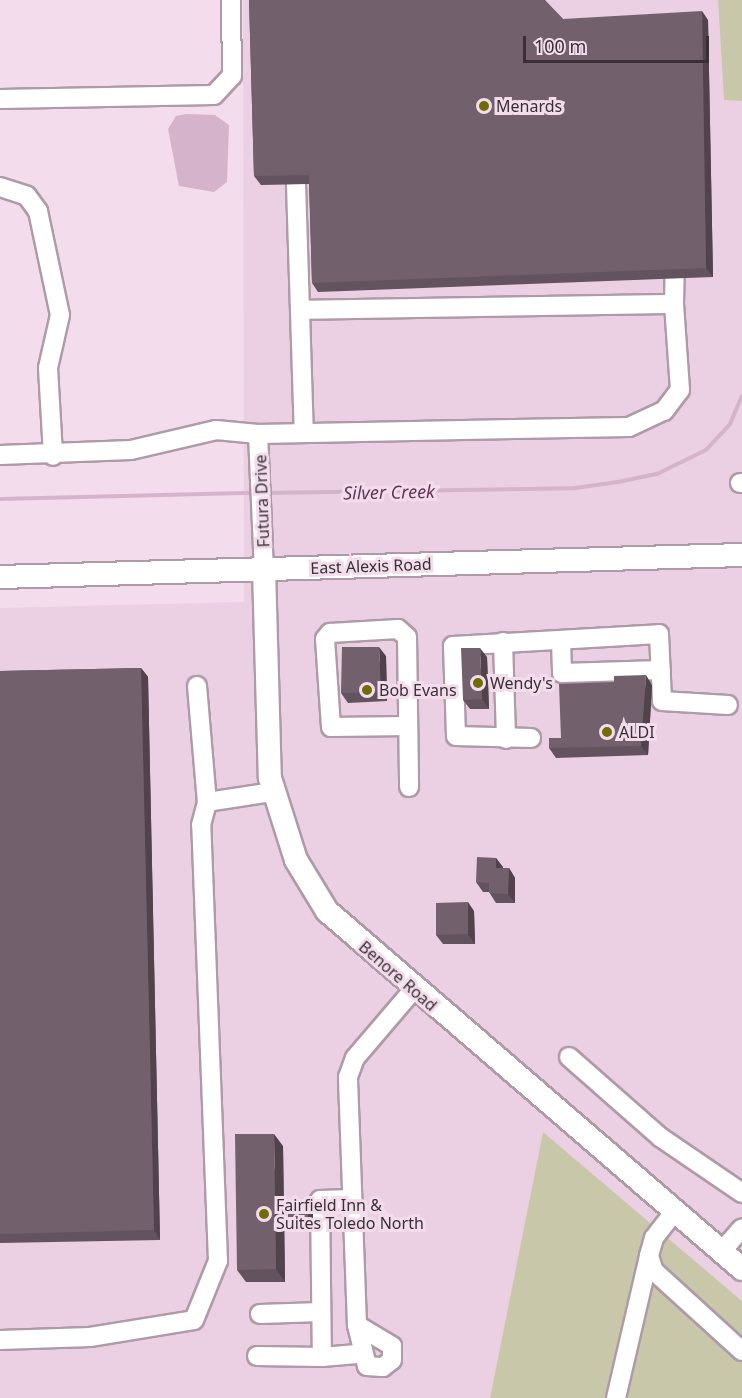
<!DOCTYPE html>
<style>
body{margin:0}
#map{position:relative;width:742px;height:1398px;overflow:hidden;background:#f3ddec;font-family:"Noto Sans",sans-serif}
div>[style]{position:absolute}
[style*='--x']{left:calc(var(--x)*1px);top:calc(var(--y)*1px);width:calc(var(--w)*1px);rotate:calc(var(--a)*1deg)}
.built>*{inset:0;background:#ebcfe2}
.green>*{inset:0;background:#c8c7a9}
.water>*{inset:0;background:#d5b3ca}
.stream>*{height:4px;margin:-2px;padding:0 2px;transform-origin:2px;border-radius:2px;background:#d5b3ca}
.roads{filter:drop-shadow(2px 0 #af9aa8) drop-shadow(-2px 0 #af9aa8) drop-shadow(0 2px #af9aa8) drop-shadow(0 -2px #af9aa8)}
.minor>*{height:18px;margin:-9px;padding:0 9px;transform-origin:9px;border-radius:9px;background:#fff}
.major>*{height:22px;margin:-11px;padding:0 11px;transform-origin:11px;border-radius:11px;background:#fff}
.wall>*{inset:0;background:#63535e}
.shaded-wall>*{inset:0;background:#50434c}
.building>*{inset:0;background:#73606d}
.dots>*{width:16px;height:16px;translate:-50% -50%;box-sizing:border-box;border:3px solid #f3ddec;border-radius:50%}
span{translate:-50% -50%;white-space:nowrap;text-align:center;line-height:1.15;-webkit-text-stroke:6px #f3ddec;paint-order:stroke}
.poi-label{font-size:16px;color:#383036}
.left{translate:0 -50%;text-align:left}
.street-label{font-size:16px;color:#383036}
.water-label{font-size:18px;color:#643657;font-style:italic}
.scale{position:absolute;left:523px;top:36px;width:186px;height:27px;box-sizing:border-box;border:3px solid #383036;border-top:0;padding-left:8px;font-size:18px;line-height:21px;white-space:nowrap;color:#383036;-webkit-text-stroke:4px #f3ddec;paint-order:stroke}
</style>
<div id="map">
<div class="built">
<div style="clip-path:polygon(243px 0,718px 0,724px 100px,742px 101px,742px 1301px,543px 1132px,490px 1398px,0 1398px,0 608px,244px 602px)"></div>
</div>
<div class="green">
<div style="clip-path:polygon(718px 0,742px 0,742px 101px,724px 100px)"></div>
<div style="clip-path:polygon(543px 1132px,742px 1301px,742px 1398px,490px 1398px)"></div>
</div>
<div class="water">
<div style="clip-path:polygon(186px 114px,215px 115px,229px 125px,227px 182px,214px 192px,179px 186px,168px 129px,176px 116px)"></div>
</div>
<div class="stream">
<div style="--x:265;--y:493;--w:310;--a:-0.9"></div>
<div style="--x:575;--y:488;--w:43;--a:-7.9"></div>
<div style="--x:618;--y:482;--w:40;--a:-12"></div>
<div style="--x:657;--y:474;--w:55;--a:-26.1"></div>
<div style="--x:706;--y:450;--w:35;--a:-47"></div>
<div style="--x:730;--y:424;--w:30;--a:-67"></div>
<div style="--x:0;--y:499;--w:254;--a:-1.4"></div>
</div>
<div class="roads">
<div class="minor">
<div style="--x:0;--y:99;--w:214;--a:-1.1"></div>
<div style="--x:214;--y:95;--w:26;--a:-47"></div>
<div style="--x:232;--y:76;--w:76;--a:-90.8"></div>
<div style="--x:296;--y:184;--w:249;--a:88.2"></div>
<div style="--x:0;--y:187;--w:28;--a:18"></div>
<div style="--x:27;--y:196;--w:19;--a:54"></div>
<div style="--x:38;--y:211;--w:106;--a:78.1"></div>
<div style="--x:60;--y:315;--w:54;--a:102.8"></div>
<div style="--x:48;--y:368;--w:88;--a:86.7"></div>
<div style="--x:674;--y:304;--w:49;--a:-88.8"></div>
<div style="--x:258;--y:434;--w:135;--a:87.5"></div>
<div style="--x:0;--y:455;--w:131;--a:-2.2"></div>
<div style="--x:131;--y:450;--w:87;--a:-13.2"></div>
<div style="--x:216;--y:430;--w:42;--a:5.4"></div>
<div style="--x:258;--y:434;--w:371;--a:-1.1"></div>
<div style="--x:629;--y:427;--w:38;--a:-25"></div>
<div style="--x:664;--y:411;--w:26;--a:-53"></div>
<div style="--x:680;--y:390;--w:86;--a:-94"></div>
<div style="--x:674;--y:304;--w:373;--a:179.1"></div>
<div style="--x:740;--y:483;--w:2;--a:0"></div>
<div style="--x:503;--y:642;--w:97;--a:88.2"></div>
<div style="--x:561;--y:642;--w:31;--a:88"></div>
<div style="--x:562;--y:673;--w:99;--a:-1.7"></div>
<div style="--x:197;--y:686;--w:116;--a:85.1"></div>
<div style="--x:408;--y:726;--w:77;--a:179.3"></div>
<div style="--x:331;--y:727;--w:88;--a:-93.9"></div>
<div style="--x:325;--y:639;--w:8;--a:-50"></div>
<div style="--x:330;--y:633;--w:68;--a:-3.4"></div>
<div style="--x:398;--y:629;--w:12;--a:42"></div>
<div style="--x:407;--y:637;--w:150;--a:89.2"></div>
<div style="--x:531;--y:738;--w:75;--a:-178.5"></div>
<div style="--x:456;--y:736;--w:90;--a:-91.9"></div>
<div style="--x:453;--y:646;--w:206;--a:-3.3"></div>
<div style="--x:659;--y:634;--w:67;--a:87.4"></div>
<div style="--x:662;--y:701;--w:66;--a:3.5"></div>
<div style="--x:569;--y:1057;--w:121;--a:41.3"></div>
<div style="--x:660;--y:1137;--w:99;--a:34.3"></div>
<div style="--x:352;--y:1199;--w:32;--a:178"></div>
<div style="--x:320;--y:1200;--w:157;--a:89.3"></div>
<div style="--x:322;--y:1357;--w:38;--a:-5"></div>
<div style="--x:675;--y:1211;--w:34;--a:128"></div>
<div style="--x:654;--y:1238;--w:19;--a:106"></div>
<div style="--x:649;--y:1256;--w:16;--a:72"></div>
<div style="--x:654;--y:1271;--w:119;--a:42.3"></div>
<div style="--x:722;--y:1251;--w:30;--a:-49"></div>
<div style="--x:260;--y:1314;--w:61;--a:-1.9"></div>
<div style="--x:357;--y:1325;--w:42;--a:76.3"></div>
<div style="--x:367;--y:1366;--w:16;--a:4"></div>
<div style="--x:383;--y:1367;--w:11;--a:-38"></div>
<div style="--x:392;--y:1360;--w:14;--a:-90"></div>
<div style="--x:392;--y:1346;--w:41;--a:-149"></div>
<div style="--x:357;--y:1325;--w:248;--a:-92.1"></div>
<div style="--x:348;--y:1077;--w:20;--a:-70"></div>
<div style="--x:355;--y:1058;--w:89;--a:-49.5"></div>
<div style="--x:0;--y:1340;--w:90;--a:-1.9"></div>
<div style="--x:90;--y:1337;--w:105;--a:-9.3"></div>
<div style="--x:194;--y:1320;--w:64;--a:-67.9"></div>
<div style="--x:218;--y:1261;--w:436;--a:-92.2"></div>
<div style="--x:201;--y:825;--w:24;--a:-75"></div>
<div style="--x:207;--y:802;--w:66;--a:-8.7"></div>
<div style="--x:257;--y:1356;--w:65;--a:0.9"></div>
<div style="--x:616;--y:1398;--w:146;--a:-76.9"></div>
</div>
<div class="major">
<div style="--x:264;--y:569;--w:209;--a:88.4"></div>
<div style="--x:270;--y:778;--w:86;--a:72.4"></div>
<div style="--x:296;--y:860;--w:60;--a:58.7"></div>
<div style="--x:327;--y:911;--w:548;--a:40.78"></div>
<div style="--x:0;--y:577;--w:742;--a:-1.7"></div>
</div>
</div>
<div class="wall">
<div style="clip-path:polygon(249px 0,545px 0,563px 19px,708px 20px,713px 277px,318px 292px,312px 283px,309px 184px,261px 185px,254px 176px)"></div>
<div style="clip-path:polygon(386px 656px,387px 701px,348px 703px,341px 693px)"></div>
<div style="clip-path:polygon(487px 657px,489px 709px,470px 709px,463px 700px)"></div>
<div style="clip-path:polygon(141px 668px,148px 677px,160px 1240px,0 1243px,0 671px)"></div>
<div style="clip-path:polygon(652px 685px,648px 755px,556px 758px,549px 748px,561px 738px)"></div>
<div style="clip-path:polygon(496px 858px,503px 868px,509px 868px,515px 878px,515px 903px,496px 903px,489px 892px,483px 892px,476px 882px)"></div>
<div style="clip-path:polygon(474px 911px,475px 944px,443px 944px,436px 935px)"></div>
<div style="clip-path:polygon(283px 1146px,285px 1282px,246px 1282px,237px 1270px)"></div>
<div style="clip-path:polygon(308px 1202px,313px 1209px,313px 1226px,293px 1227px,288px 1220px)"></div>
</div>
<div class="shaded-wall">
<div style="clip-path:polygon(702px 11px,708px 20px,713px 277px,706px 268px)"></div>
<div style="clip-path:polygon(379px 647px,386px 656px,387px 701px,381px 692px)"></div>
<div style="clip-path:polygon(480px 648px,487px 657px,489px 709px,482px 699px)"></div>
<div style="clip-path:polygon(141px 668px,148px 677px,160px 1240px,154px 1230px)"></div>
<div style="clip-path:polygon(646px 675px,652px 685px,648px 755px,641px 746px)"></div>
<div style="clip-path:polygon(496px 858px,503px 867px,503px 877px,496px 868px)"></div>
<div style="clip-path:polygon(509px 868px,515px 878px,515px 903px,508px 894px)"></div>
<div style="clip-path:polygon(468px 902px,474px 911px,475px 944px,468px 934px)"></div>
<div style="clip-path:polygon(274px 1134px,283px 1146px,285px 1282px,276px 1269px)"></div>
<div style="clip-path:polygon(308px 1202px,313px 1209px,313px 1226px,308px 1220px)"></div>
</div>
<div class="building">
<div style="clip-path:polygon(249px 0,544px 0,563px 19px,702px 11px,706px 268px,312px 283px,309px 175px,254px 176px)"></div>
<div style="clip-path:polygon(342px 647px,379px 647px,381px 692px,341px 693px)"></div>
<div style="clip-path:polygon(461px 648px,480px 648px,482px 699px,463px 700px)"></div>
<div style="clip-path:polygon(141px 668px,154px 1230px,0 1234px,0 671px)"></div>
<div style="clip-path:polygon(646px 675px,641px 746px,549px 748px,549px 738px,561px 738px,559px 684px,614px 682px,614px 676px)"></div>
<div style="clip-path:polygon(477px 857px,496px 858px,496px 868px,509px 868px,508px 894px,489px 893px,489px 883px,476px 882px)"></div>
<div style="clip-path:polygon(468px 902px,468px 934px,436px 935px,436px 903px)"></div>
<div style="clip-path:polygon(235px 1134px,274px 1134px,276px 1269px,237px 1270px)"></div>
<div style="clip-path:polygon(288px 1202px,308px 1202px,308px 1220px,288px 1220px)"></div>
</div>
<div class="dots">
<div style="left:484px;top:106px;background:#726c07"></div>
<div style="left:478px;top:683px;background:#726c07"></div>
<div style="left:367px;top:690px;background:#726c07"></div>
<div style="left:607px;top:732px;background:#726c07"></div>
<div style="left:264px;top:1214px;background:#726c07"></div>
</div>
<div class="poi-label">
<span class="left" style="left:496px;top:106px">Menards</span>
<span class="left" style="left:490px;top:683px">Wendy's</span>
<span class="left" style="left:379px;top:690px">Bob Evans</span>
<span class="left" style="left:619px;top:732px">ALDI</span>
<span class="left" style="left:276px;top:1214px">Fairfield Inn &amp;<br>Suites Toledo North</span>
</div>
<div class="street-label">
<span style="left:262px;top:501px;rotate:-92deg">Futura Drive</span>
<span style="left:371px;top:566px;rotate:-2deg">East Alexis Road</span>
<span style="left:398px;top:976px;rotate:41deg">Benore Road</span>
</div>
<div class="water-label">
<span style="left:389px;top:492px;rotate:-1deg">Silver Creek</span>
</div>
<div class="scale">100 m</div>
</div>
